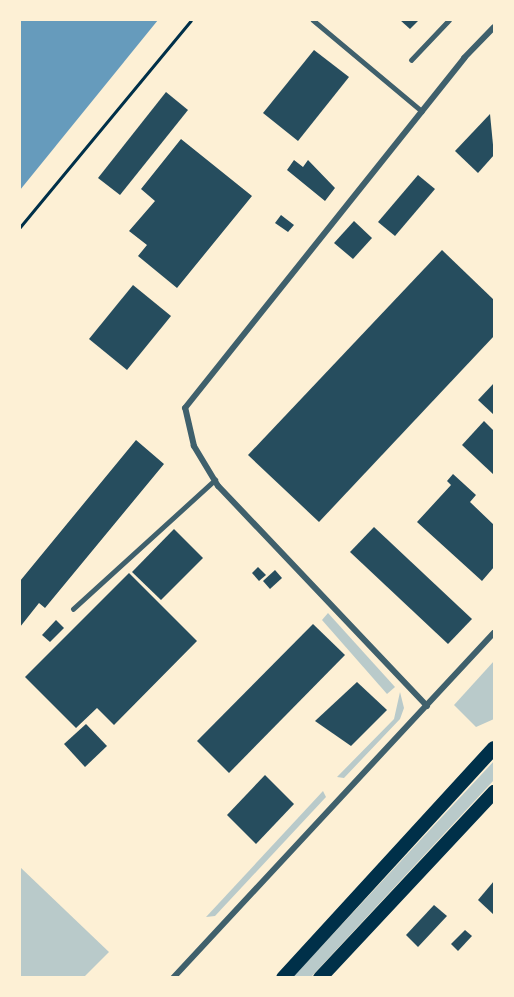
<!DOCTYPE html>
<style>
body{margin:0}
#map{position:relative;width:514px;height:997px;overflow:hidden;background:#fdf0d5;font-family:"Asap Condensed",sans-serif}
div>[style]{position:absolute}
[style*='--x']{left:calc(var(--x)*1px);top:calc(var(--y)*1px);width:calc(var(--w)*1px);rotate:calc(var(--a)*1deg)}
.green>*{inset:0;background:#b9caca}
.water>*{inset:0;background:#669bbc}
.building>*{inset:0;background:#264d5e}
.path>*{height:3px;margin:-1.5px;padding:0 1.5px;transform-origin:1.5px;border-radius:1.5px;background:#003049}
.service>*{height:4.5px;margin:-2.25px;padding:0 2.25px;transform-origin:2.25px;border-radius:2.25px;background:#3f606c}
.minor>*{height:6px;margin:-3px;padding:0 3px;transform-origin:3px;border-radius:3px;background:#3f606c}
.trunk>*{height:14px;margin:-7px;padding:0 7px;transform-origin:7px;border-radius:7px;background:#003049}
span{translate:-50% -50%;white-space:nowrap;text-align:center;line-height:1.15;-webkit-text-stroke:6px #fdf0d5;paint-order:stroke}
.frame{position:absolute;inset:0;border:21px solid #fdf0d5;pointer-events:none}
</style>
<div id="map">
<div class="green">
<div style="clip-path:polygon(328px 613px,395px 687px,387px 694px,322px 620px)"></div>
<div style="clip-path:polygon(494px 661px,494px 719px,476px 727px,454px 705px)"></div>
<div style="clip-path:polygon(400px 692px,404px 708px,400px 719px,344px 778px,337px 777px,394px 719px)"></div>
<div style="clip-path:polygon(494px 761px,494px 780px,311px 977px,292px 978px)"></div>
<div style="clip-path:polygon(323px 791px,326px 797px,215px 916px,206px 917px)"></div>
<div style="clip-path:polygon(20px 867px,109px 952px,84px 977px,20px 977px)"></div>
</div>
<div class="water">
<div style="clip-path:polygon(20px 20px,158px 20px,20px 190px)"></div>
</div>
<div class="building">
<div style="clip-path:polygon(400px 20px,419px 20px,410px 29px)"></div>
<div style="clip-path:polygon(314px 50px,349px 77px,298px 141px,263px 113px)"></div>
<div style="clip-path:polygon(166px 92px,188px 110px,120px 195px,98px 178px)"></div>
<div style="clip-path:polygon(490px 114px,494px 155px,478px 173px,455px 151px)"></div>
<div style="clip-path:polygon(181px 139px,252px 196px,177px 288px,138px 256px,147px 245px,129px 231px,155px 201px,141px 189px)"></div>
<div style="clip-path:polygon(294px 160px,303px 167px,308px 160px,335px 188px,325px 201px,287px 170px)"></div>
<div style="clip-path:polygon(418px 175px,435px 189px,395px 236px,378px 222px)"></div>
<div style="clip-path:polygon(281px 215px,294px 225px,288px 232px,275px 223px)"></div>
<div style="clip-path:polygon(354px 221px,372px 238px,353px 259px,334px 243px)"></div>
<div style="clip-path:polygon(442px 250px,494px 300px,494px 336px,319px 522px,248px 455px)"></div>
<div style="clip-path:polygon(133px 285px,171px 316px,127px 370px,89px 339px)"></div>
<div style="clip-path:polygon(494px 383px,494px 415px,478px 400px)"></div>
<div style="clip-path:polygon(484px 421px,494px 431px,494px 475px,462px 445px)"></div>
<div style="clip-path:polygon(136px 440px,164px 464px,45px 608px,39px 603px,20px 627px,20px 581px)"></div>
<div style="clip-path:polygon(453px 474px,476px 495px,470px 502px,494px 525px,494px 567px,482px 581px,417px 522px,451px 485px,447px 481px)"></div>
<div style="clip-path:polygon(374px 527px,472px 619px,448px 644px,350px 552px)"></div>
<div style="clip-path:polygon(174px 529px,203px 558px,161px 600px,132px 572px)"></div>
<div style="clip-path:polygon(258px 567px,266px 575px,259px 581px,252px 573px)"></div>
<div style="clip-path:polygon(275px 570px,282px 578px,270px 589px,263px 581px)"></div>
<div style="clip-path:polygon(129px 573px,197px 641px,114px 725px,97px 708px,76px 728px,25px 677px)"></div>
<div style="clip-path:polygon(56px 620px,64px 628px,50px 642px,42px 635px)"></div>
<div style="clip-path:polygon(313px 624px,345px 655px,229px 773px,197px 741px)"></div>
<div style="clip-path:polygon(357px 682px,387px 710px,351px 746px,315px 721px)"></div>
<div style="clip-path:polygon(86px 724px,107px 746px,85px 767px,64px 744px)"></div>
<div style="clip-path:polygon(265px 775px,294px 804px,256px 844px,227px 815px)"></div>
<div style="clip-path:polygon(494px 881px,494px 915px,478px 900px)"></div>
<div style="clip-path:polygon(434px 905px,447px 916px,418px 947px,406px 935px)"></div>
<div style="clip-path:polygon(465px 930px,472px 936px,458px 951px,451px 944px)"></div>
</div>
<div class="path">
<div style="--x:20;--y:227;--w:268;--a:-50.4"></div>
</div>
<div class="service">
<div style="--x:313;--y:20;--w:142;--a:39.9"></div>
<div style="--x:411;--y:60;--w:55;--a:-46.5"></div>
<div style="--x:73;--y:609;--w:192;--a:-42.3"></div>
</div>
<div class="minor">
<div style="--x:427;--y:706;--w:303;--a:-133.5"></div>
<div style="--x:218;--y:486;--w:47;--a:-121"></div>
<div style="--x:194;--y:446;--w:39;--a:-103"></div>
<div style="--x:185;--y:408;--w:448;--a:-51.4"></div>
<div style="--x:464;--y:58;--w:43;--a:-45.9"></div>
<div style="--x:173;--y:978;--w:471;--a:-47.1"></div>
</div>
<div class="trunk">
<div style="--x:283;--y:978;--w:312;--a:-47.5"></div>
<div style="--x:320;--y:978;--w:255;--a:-46.9"></div>
</div>
<div class="frame"></div>
</div>
